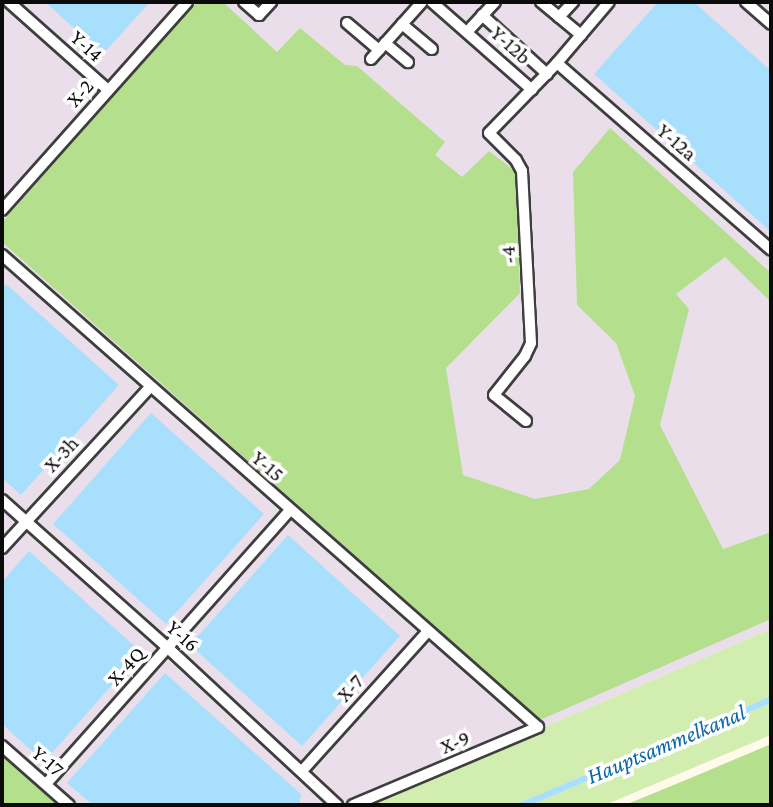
<!DOCTYPE html>
<style>
body{margin:0}
#map{position:relative;width:773px;height:807px;overflow:hidden;background:#fffae9;font-family:"Crimson Pro",serif}
div>[style]{position:absolute}
[style*='--x']{left:calc(var(--x)*1px);top:calc(var(--y)*1px);width:calc(var(--w)*1px);rotate:calc(var(--a)*1deg)}
.industrial>*{inset:0;background:#eadeeb}
.green>*{inset:0;background:#d1edaf}
.forest>*{inset:0;background:#b4df8d}
.water>*{inset:0;background:#a8dffc}
.roads{filter:drop-shadow(2px 0 #3e3e3e) drop-shadow(-2px 0 #3e3e3e) drop-shadow(0 2px #3e3e3e) drop-shadow(0 -2px #3e3e3e)}
.minor>*{height:10px;margin:-5px;padding:0 5px;transform-origin:5px;border-radius:5px;background:#fff}
span{translate:-50% -50%;white-space:nowrap;text-align:center;line-height:1.15;-webkit-text-stroke:7px #fff;paint-order:stroke}
.street-label{font-size:21px;color:#0b0b0b}
.water-label{font-size:23px;color:#0966a8;font-style:italic}
.frame{position:absolute;inset:0;border:4px solid #0b0b0b;pointer-events:none}
</style>
<div id="map">
<div class="industrial">
<div style="clip-path:polygon(2px 2px,771px 2px,771px 629px,364px 805px,61px 805px,2px 754px)"></div>
</div>
<div class="green">
<div style="clip-path:polygon(771px 629px,771px 696px,514px 805px,364px 805px)"></div>
<div style="clip-path:polygon(771px 703px,771px 735px,605px 805px,531px 805px)"></div>
</div>
<div class="forest">
<div style="clip-path:polygon(197px 2px,223px 2px,277px 52px,300px 28px,345px 65px,357px 66px,445px 142px,435px 155px,462px 177px,489px 151px,516px 172px,520px 293px,446px 368px,463px 475px,535px 499px,589px 489px,620px 460px,635px 396px,616px 343px,577px 305px,573px 172px,610px 128px,771px 273px,771px 302px,725px 257px,676px 294px,689px 309px,660px 425px,723px 549px,771px 532px,771px 619px,540px 720px,2px 242px,2px 222px)"></div>
<div style="clip-path:polygon(771px 744px,771px 805px,625px 805px,693px 777px)"></div>
<div style="clip-path:polygon(2px 754px,61px 805px,2px 805px)"></div>
</div>
<div class="water">
<div style="clip-path:polygon(45px 2px,150px 2px,103px 54px)"></div>
<div style="clip-path:polygon(658px 2px,694px 2px,771px 71px,771px 232px,594px 74px)"></div>
<div style="clip-path:polygon(6px 284px,119px 385px,21px 495px,2px 478px,2px 289px)"></div>
<div style="clip-path:polygon(151px 413px,264px 514px,166px 624px,53px 524px)"></div>
<div style="clip-path:polygon(288px 535px,400px 636px,302px 746px,190px 645px)"></div>
<div style="clip-path:polygon(29px 551px,141px 652px,44px 762px,2px 724px,2px 582px)"></div>
<div style="clip-path:polygon(165px 673px,301px 794px,299px 805px,93px 805px,67px 783px)"></div>
<div style="clip-path:polygon(771px 696px,771px 703px,531px 805px,514px 805px)"></div>
</div>
<div class="roads">
<div class="minor">
<div style="--x:9;--y:2;--w:132;--a:41.6"></div>
<div style="--x:244;--y:2;--w:20;--a:41"></div>
<div style="--x:259;--y:15;--w:18;--a:-47"></div>
<div style="--x:432;--y:2;--w:133;--a:41.3"></div>
<div style="--x:541;--y:2;--w:52;--a:39.5"></div>
<div style="--x:746;--y:2;--w:33;--a:41"></div>
<div style="--x:482;--y:15;--w:88;--a:42.2"></div>
<div style="--x:559;--y:17;--w:21;--a:-47"></div>
<div style="--x:347;--y:23;--w:42;--a:40.2"></div>
<div style="--x:402;--y:24;--w:39;--a:40"></div>
<div style="--x:467;--y:32;--w:41;--a:-47"></div>
<div style="--x:385;--y:43;--w:30;--a:40"></div>
<div style="--x:371;--y:59;--w:76;--a:-48.2"></div>
<div style="--x:557;--y:63;--w:284;--a:41.1"></div>
<div style="--x:2;--y:210;--w:278;--a:-48.3"></div>
<div style="--x:2;--y:255;--w:714;--a:41.37"></div>
<div style="--x:538;--y:727;--w:201;--a:157.1"></div>
<div style="--x:526;--y:421;--w:41;--a:-140.9"></div>
<div style="--x:494;--y:395;--w:50;--a:-51.5"></div>
<div style="--x:525;--y:356;--w:14;--a:-65"></div>
<div style="--x:531;--y:343;--w:172;--a:-93"></div>
<div style="--x:522;--y:171;--w:13;--a:-119"></div>
<div style="--x:516;--y:160;--w:38;--a:-135"></div>
<div style="--x:489;--y:133;--w:98;--a:-45.8"></div>
<div style="--x:557;--y:63;--w:80;--a:-49.6"></div>
<div style="--x:2;--y:500;--w:222;--a:41.7"></div>
<div style="--x:168;--y:648;--w:231;--a:42.9"></div>
<div style="--x:2;--y:548;--w:219;--a:-47.4"></div>
<div style="--x:2;--y:746;--w:89;--a:41.4"></div>
<div style="--x:302;--y:771;--w:188;--a:-48"></div>
<div style="--x:46;--y:784;--w:367;--a:-48.3"></div>
</div>
</div>
<div class="street-label">
<span style="left:511px;top:45px;rotate:42deg">Y-12b</span>
<span style="left:87px;top:46px;rotate:42deg">Y-14</span>
<span style="left:80px;top:93px;rotate:-48deg">X-2</span>
<span style="left:677px;top:142px;rotate:41deg">Y-12a</span>
<span style="left:508px;top:255px;rotate:-94deg">-4</span>
<span style="left:61px;top:454px;rotate:-47deg">X-3h</span>
<span style="left:268px;top:466px;rotate:41deg">Y-15</span>
<span style="left:183px;top:636px;rotate:42deg">Y-16</span>
<span style="left:126px;top:666px;rotate:-48deg">X-4Q</span>
<span style="left:350px;top:688px;rotate:-48deg">X-7</span>
<span style="left:455px;top:742px;rotate:-23deg">X-9</span>
<span style="left:48px;top:761px;rotate:41deg">Y-17</span>
</div>
<div class="water-label">
<span style="left:666px;top:744px;rotate:-23deg">Hauptsammelkanal</span>
</div>
<div class="frame"></div>
</div>
